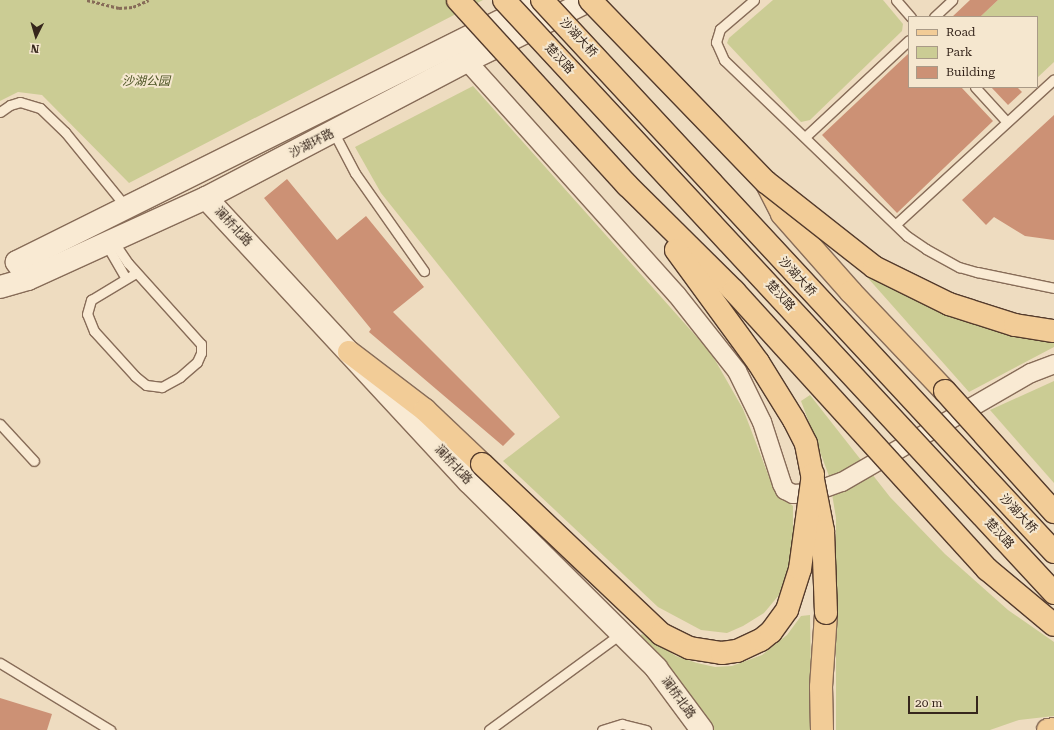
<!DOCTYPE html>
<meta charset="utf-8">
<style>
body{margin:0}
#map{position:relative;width:1054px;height:730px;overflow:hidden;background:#eedcc0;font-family:"Roboto Serif","Noto Sans SC",serif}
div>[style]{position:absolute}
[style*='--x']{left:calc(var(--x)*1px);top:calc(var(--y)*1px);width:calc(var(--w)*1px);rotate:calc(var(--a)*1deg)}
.green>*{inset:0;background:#cbcc94}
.building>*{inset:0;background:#cc9175}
.path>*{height:2.5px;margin-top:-1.25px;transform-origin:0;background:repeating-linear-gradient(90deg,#876c58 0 3px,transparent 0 5px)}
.roads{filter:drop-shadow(1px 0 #876c58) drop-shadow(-1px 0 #876c58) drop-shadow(0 1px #876c58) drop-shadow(0 -1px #876c58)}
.service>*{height:9px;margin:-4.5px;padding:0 4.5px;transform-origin:4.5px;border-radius:4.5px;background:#f9ead3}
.minor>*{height:18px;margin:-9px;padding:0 9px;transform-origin:9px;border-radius:9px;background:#f9ead3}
.tertiary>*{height:22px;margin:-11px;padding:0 11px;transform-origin:11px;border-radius:11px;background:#f9ead3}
.primary>*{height:22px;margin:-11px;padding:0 11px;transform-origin:11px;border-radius:11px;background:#f2cc97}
.bridges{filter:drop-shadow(1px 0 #543b2c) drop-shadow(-1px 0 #543b2c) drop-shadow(0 1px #543b2c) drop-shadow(0 -1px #543b2c)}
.primary-bridge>*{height:22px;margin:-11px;padding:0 11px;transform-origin:11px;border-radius:11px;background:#f2cc97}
span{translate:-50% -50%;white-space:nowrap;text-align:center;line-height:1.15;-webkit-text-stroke:4px #f5e7cf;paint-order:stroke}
.street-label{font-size:12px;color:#36261c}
.park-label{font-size:12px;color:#4b5323;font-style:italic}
.legend{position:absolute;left:908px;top:16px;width:130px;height:72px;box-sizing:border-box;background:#f5e7cf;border:1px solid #a99a87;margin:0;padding:5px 7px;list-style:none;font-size:12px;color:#36261c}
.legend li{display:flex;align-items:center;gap:8px;height:20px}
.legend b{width:20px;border:1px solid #a99a87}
.north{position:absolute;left:16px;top:16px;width:40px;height:40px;-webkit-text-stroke:3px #f5e7cf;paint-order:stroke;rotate:185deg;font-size:11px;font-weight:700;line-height:16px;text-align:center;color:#36261c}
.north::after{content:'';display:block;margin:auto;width:14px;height:18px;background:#36261c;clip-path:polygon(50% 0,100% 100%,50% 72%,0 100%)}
.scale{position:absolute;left:908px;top:696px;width:70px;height:18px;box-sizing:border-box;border:2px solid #36261c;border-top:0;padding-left:5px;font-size:12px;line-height:14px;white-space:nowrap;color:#36261c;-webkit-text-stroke:3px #f5e7cf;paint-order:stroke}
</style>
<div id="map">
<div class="green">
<div style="clip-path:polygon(0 0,483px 0,129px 183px,42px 95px,18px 92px,0 101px)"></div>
<div style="clip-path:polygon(773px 0,883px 0,903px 24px,902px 31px,810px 120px,801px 122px,727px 43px,729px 38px)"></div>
<div style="clip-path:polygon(998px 0,1054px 0,1054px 62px,1037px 78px,1037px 17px,980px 17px)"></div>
<div style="clip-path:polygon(473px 86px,711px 353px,743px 409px,774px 490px,793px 506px,793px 553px,779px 595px,764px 613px,743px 626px,727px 633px,701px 630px,658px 607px,503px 461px,560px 417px,381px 193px,355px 147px)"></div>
<div style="clip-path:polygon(867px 277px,962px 320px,997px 331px,1054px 343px,1054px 347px,969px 392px)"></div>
<div style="clip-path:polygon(1054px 381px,1054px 483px,990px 410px)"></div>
<div style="clip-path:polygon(810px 395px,890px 497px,945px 554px,1008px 610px,1054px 642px,1054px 716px,1019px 720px,990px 730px,836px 730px,836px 518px,829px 476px,801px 401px)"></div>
<div style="clip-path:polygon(810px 615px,812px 730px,707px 730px,637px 639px,642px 634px,676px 656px,697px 663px,715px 667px,732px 666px,762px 655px,787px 635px,801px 616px)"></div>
</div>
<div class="building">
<div style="clip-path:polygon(970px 0,998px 0,980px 17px,952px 17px)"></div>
<div style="clip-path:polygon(909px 53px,909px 87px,961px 87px,993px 121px,897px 213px,822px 135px)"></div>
<div style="clip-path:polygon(991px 87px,1017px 87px,1022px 92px,1008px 105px)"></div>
<div style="clip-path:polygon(1054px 115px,1054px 240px,1025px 236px,994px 217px,986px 225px,962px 200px)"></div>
<div style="clip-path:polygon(287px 179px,337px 240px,366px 216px,424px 287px,393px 312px,515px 434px,503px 446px,369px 332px,371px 329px,264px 198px)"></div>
<div style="clip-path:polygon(0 698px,52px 714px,47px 730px,0 730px)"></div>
</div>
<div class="path">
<div style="--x:87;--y:0;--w:33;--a:14"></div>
<div style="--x:119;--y:8;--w:14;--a:-4"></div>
<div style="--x:133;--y:7;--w:17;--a:-24"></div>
</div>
<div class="roads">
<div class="service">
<div style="--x:754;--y:0;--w:45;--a:139.5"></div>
<div style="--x:720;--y:29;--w:14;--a:107"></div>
<div style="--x:716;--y:42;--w:20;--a:66"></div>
<div style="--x:724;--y:60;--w:254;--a:43.9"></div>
<div style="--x:907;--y:236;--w:23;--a:34"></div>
<div style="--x:926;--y:249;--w:38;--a:29"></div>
<div style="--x:959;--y:267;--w:19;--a:16"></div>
<div style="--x:977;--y:272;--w:79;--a:11.7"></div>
<div style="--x:896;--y:0;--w:23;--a:49"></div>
<div style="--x:934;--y:17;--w:25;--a:-43"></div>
<div style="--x:975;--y:87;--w:47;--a:47.6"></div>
<div style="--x:0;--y:112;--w:12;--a:-35"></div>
<div style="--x:10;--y:105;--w:10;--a:-17"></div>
<div style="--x:20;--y:102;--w:21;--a:17"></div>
<div style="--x:40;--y:108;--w:35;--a:44"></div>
<div style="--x:65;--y:132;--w:97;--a:50.9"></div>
<div style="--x:334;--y:133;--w:45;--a:62.3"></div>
<div style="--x:355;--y:173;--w:120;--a:54.9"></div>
<div style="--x:805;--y:137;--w:142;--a:-43"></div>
<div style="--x:896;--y:224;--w:214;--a:-42.5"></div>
<div style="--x:113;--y:241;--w:27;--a:56"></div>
<div style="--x:128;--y:263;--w:109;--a:48"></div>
<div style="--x:201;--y:344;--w:9;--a:90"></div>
<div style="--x:201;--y:353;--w:10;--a:114"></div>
<div style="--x:197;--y:362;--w:23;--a:139"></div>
<div style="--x:180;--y:377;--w:21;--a:151"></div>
<div style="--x:162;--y:387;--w:16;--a:-173"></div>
<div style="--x:146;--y:385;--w:14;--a:-141"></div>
<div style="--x:135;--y:376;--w:61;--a:-132.3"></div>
<div style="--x:94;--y:331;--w:18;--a:-112"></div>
<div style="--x:87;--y:314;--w:15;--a:-74"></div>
<div style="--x:91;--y:300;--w:52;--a:-31"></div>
<div style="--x:106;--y:244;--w:39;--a:60"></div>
<div style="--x:0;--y:424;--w:50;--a:47.4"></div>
<div style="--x:0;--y:663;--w:129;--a:31.3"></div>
<div style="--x:489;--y:730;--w:162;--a:-36.2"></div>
<div style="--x:602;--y:730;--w:21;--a:-17"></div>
<div style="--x:622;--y:724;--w:25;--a:14"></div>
</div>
<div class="minor">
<div style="--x:467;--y:61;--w:314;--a:48.1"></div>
<div style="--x:677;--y:295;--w:97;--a:51.7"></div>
<div style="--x:737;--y:371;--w:57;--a:63.9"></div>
<div style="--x:762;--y:422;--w:65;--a:72.1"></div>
<div style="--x:782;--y:484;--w:7;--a:63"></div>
<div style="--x:785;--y:490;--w:9;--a:27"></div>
<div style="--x:793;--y:494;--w:18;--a:-3"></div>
<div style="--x:811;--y:493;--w:33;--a:-20"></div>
<div style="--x:842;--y:482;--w:218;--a:-30"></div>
<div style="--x:1031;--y:373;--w:25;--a:-21"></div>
</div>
<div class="tertiary">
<div style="--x:543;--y:0;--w:588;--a:153.52"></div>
<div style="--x:17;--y:262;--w:20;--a:57"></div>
<div style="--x:28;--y:279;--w:196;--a:-24.5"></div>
<div style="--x:206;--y:198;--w:295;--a:-27.7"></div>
<div style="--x:467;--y:61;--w:137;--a:-26.4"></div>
<div style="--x:206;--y:198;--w:387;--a:47.2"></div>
<div style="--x:469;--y:482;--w:264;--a:44.8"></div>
<div style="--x:656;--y:668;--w:77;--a:53.4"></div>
<div style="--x:0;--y:287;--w:29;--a:-16"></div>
</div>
<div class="primary">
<div style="--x:766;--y:182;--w:36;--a:63"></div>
<div style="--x:782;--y:214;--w:104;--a:48.5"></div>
<div style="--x:851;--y:292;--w:137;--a:46.5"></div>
<div style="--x:349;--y:352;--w:96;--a:37.3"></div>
<div style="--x:425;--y:410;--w:79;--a:43.5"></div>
<div style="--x:822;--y:730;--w:43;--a:-91.3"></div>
<div style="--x:821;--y:687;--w:74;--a:-86.1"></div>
<div style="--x:1048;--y:730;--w:6;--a:-9"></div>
</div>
</div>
<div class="bridges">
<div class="primary-bridge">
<div style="--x:458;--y:0;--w:251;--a:47.6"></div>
<div style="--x:627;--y:185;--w:151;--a:44.7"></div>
<div style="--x:734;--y:291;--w:376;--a:47.7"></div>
<div style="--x:987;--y:569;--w:87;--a:39.9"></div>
<div style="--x:504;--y:0;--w:809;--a:47.15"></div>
<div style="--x:542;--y:0;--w:753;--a:47.15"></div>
<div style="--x:590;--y:0;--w:253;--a:46"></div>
<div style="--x:766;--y:182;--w:137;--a:38.2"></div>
<div style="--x:874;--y:267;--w:84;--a:26.3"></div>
<div style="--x:949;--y:304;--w:69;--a:17.7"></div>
<div style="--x:1015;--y:325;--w:39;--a:9"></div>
<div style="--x:676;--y:250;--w:139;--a:53.8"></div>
<div style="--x:758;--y:362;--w:68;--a:58.2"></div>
<div style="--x:794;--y:420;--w:27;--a:63"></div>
<div style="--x:806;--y:444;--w:89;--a:78.9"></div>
<div style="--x:823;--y:531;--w:82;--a:87.9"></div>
<div style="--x:945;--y:391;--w:163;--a:48"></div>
<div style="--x:482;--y:464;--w:247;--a:43.5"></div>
<div style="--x:661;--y:634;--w:32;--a:26"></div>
<div style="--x:690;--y:648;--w:32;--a:9"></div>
<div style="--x:722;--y:653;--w:15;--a:-8"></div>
<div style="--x:737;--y:651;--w:26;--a:-25"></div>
<div style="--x:761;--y:640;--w:13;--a:-39"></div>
<div style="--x:771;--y:632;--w:27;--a:-54"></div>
<div style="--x:787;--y:610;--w:43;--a:-72.4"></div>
<div style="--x:800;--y:569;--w:96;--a:-82.2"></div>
</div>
</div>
<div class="street-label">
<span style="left:578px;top:38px;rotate:47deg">沙湖大桥</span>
<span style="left:559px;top:59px;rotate:47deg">楚汉路</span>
<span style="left:312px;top:144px;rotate:-27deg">沙湖环路</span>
<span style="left:233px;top:227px;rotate:47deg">澜桥北路</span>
<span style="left:797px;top:277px;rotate:47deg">沙湖大桥</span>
<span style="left:780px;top:296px;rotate:47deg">楚汉路</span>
<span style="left:453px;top:465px;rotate:47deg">澜桥北路</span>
<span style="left:1018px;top:514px;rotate:47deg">沙湖大桥</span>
<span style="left:999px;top:534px;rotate:47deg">楚汉路</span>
<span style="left:678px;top:698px;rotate:54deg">澜桥北路</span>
</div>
<div class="park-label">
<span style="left:146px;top:82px">沙湖公园</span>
</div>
<ul class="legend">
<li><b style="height:5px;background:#f2cc97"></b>Road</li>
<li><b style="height:11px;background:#cbcc94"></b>Park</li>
<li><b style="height:11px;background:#cc9175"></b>Building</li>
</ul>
<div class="north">N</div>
<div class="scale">20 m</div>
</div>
